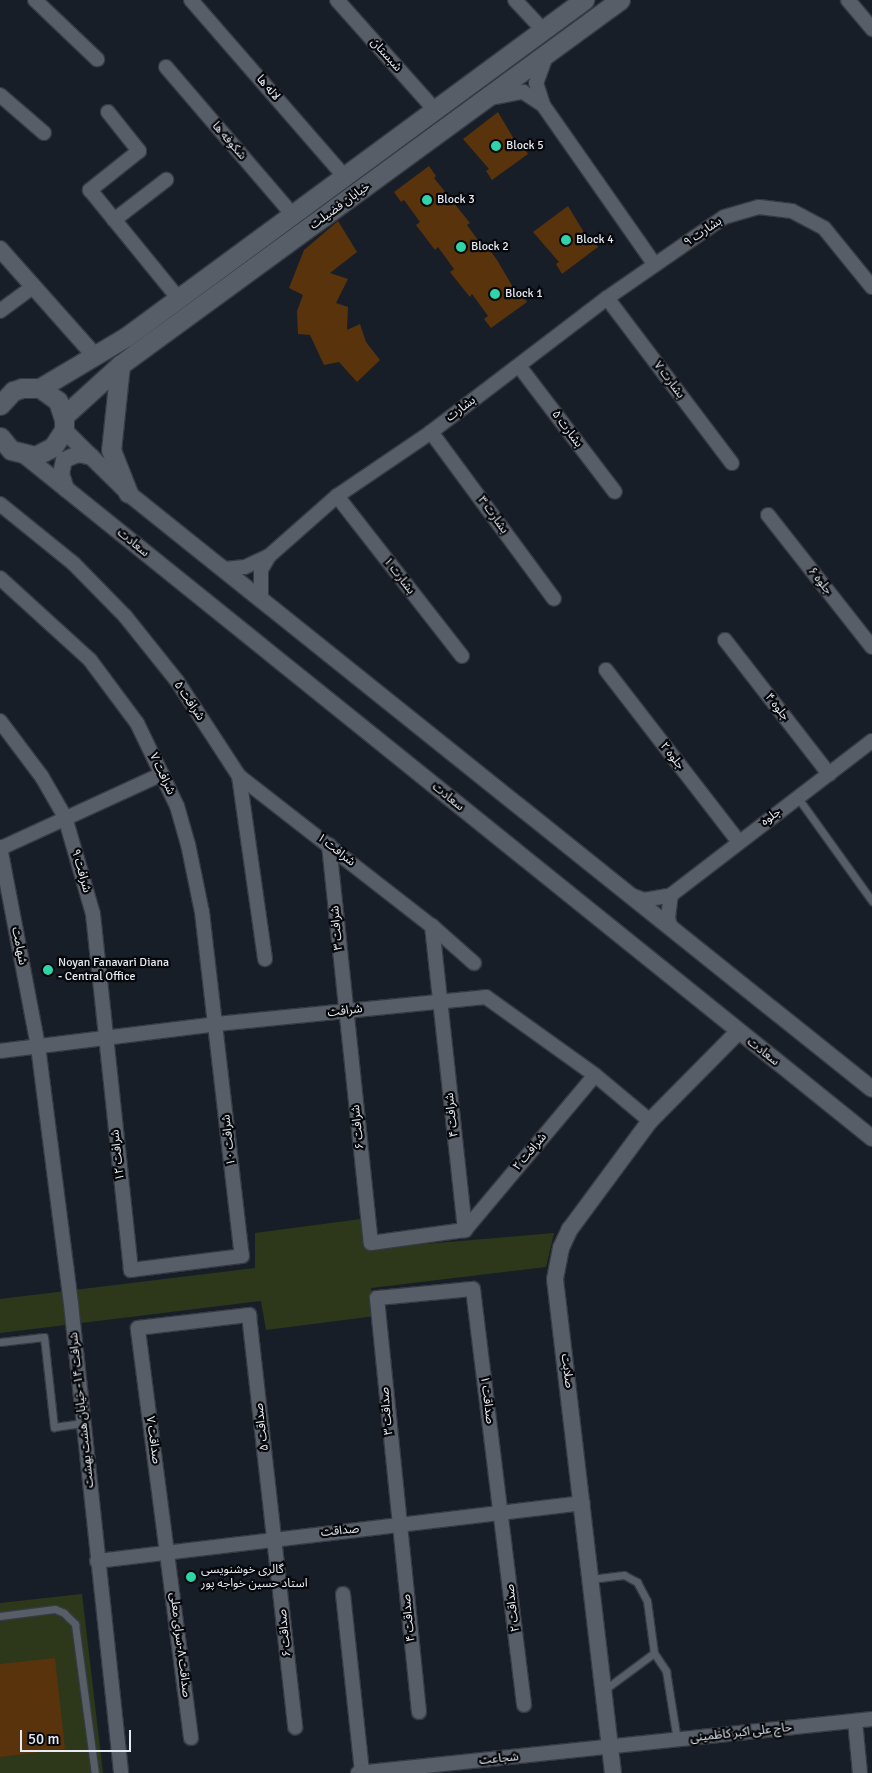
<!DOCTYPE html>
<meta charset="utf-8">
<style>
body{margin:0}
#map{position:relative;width:872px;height:1773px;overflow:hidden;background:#181e27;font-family:Signika,"Noto Sans Arabic",sans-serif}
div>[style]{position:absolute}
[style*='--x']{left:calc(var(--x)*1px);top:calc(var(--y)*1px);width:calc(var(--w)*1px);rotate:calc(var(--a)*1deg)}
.green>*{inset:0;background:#2d381b}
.building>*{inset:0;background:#58330c}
.roads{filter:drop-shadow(1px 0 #363a42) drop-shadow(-1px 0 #363a42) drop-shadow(0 1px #363a42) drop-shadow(0 -1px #363a42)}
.service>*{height:7px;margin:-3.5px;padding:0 3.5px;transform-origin:3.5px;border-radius:3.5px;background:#575e68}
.minor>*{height:14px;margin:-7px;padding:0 7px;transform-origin:7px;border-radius:7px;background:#575e68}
.tertiary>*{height:16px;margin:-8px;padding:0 8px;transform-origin:8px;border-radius:8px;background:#575e68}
.secondary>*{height:19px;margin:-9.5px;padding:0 9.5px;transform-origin:9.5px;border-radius:9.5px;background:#575e68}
.dots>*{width:14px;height:14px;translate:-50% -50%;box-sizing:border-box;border:2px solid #06080c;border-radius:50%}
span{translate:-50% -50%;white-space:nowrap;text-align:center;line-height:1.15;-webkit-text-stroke:4.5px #06080c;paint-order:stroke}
.street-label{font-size:12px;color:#e6eaf1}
.poi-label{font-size:12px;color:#e6eaf1}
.left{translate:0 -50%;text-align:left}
.scale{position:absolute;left:20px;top:1730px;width:111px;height:22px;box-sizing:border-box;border:2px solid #e6eaf1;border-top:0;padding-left:6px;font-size:15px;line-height:18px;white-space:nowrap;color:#e6eaf1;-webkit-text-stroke:4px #06080c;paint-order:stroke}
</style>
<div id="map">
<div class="green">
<div style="clip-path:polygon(361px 1219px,367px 1249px,554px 1233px,546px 1267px,371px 1288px,375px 1316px,266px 1330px,261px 1301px,0 1333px,0 1299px,255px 1268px,255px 1233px)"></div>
<div style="clip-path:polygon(82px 1594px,103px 1773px,0 1773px,0 1603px)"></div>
</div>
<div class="building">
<div style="clip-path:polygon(498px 112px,518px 146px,521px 144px,528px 154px,492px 180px,486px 171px,489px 169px,463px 139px)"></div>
<div style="clip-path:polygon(429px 166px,436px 176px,434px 178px,470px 223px,467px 225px,483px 247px,486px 245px,497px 260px,517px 294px,520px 292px,527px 302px,491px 328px,484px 319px,488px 316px,472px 294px,470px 297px,457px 281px,450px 272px,454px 269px,438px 247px,435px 250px,416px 225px,420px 222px,404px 200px,401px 202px,394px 192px)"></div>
<div style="clip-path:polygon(568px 206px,588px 239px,591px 237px,598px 247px,562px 274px,556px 264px,559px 262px,533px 232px)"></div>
<div style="clip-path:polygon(338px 221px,357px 252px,330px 273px,348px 279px,336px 303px,348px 307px,347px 330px,360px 324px,366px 342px,380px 360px,357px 382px,339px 362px,324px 365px,310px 335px,298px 334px,297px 311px,303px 295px,289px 288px,304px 250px)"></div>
<div style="clip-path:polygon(55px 1658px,65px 1749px,0 1757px,0 1664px)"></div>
</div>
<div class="roads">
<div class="service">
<div style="--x:798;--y:798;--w:127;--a:54.3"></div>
<div style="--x:0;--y:1342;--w:44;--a:-6.5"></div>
<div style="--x:44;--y:1337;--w:91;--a:83.7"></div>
<div style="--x:54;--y:1427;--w:29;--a:-8"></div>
<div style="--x:591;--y:1579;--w:33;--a:-7"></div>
<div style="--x:624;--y:1575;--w:15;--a:28"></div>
<div style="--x:637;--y:1582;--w:21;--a:62"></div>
<div style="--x:647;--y:1601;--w:52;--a:82.3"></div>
<div style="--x:654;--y:1653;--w:22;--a:56"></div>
<div style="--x:666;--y:1671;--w:70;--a:80.9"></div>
<div style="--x:0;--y:1616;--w:55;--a:-7.3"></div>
<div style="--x:55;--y:1609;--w:10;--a:24"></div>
<div style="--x:64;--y:1613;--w:16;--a:45"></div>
<div style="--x:75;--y:1624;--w:150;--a:82.4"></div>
<div style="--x:604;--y:1690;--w:62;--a:-36.5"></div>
</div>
<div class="minor">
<div style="--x:35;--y:0;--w:86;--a:43.6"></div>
<div style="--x:191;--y:0;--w:235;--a:49"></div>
<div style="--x:337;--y:0;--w:147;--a:48.3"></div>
<div style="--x:515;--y:0;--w:40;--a:47"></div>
<div style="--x:848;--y:0;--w:38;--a:50"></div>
<div style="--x:546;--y:56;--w:29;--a:110"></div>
<div style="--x:536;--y:83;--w:23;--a:72"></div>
<div style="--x:543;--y:105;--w:195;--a:55"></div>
<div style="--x:166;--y:67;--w:194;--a:49.4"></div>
<div style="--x:0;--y:95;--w:58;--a:40.8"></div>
<div style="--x:491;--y:98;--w:33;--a:-11"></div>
<div style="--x:523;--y:92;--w:24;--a:33"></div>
<div style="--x:108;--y:112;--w:50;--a:51.5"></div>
<div style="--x:139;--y:151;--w:63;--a:141.5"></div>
<div style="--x:90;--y:190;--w:141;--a:50.8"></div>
<div style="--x:114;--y:220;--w:66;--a:-37.6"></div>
<div style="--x:607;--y:298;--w:207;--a:52.9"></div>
<div style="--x:0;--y:311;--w:42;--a:-36.3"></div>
<div style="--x:519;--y:366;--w:158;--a:52.7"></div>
<div style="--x:431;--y:432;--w:207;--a:53.6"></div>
<div style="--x:337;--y:496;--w:203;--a:52"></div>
<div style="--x:0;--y:504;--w:95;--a:39"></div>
<div style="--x:74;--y:564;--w:73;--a:45.6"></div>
<div style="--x:125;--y:616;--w:83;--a:51.3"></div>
<div style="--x:177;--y:681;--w:113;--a:56.9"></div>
<div style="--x:239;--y:776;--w:185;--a:81.9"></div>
<div style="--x:768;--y:515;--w:168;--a:51.8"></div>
<div style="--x:269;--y:556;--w:91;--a:-41.4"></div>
<div style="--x:337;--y:496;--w:114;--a:-34.2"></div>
<div style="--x:431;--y:432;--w:221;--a:-37.3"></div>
<div style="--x:607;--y:298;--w:142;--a:-34.7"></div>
<div style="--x:724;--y:217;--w:36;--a:-16"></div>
<div style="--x:759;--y:207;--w:33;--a:7"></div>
<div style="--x:792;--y:211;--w:36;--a:28"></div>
<div style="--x:824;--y:228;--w:76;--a:50.9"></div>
<div style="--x:219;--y:565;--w:7;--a:34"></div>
<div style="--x:225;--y:569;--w:20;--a:-6"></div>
<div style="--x:245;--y:567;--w:26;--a:-25"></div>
<div style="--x:269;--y:556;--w:16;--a:120"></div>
<div style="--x:261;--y:570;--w:29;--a:90"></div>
<div style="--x:0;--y:578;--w:122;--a:42.3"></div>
<div style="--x:90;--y:660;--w:79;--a:53.3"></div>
<div style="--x:137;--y:723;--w:92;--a:64.3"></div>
<div style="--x:177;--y:806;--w:40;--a:74"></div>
<div style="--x:188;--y:844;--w:69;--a:78.4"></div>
<div style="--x:202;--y:912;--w:346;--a:83.4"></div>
<div style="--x:242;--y:1256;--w:112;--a:172.8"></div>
<div style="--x:131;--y:1270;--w:358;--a:-96.1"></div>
<div style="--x:93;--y:914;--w:101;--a:-106.1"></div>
<div style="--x:65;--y:817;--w:46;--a:-119.9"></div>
<div style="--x:42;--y:777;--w:70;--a:-126.9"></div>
<div style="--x:725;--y:640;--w:170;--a:52.2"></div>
<div style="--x:606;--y:670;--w:216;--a:52.3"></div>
<div style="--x:239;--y:776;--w:244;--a:37.9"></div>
<div style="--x:432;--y:926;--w:56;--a:41.4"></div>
<div style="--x:329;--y:845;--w:400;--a:84"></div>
<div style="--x:371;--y:1243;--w:95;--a:-7.9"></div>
<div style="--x:0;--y:847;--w:203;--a:79.2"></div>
<div style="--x:38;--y:1046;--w:260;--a:82.7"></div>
<div style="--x:71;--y:1304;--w:472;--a:83.9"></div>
<div style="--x:1;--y:848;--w:177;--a:-24.7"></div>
<div style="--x:631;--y:895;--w:14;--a:21"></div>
<div style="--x:644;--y:900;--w:27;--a:-10"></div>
<div style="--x:671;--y:895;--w:253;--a:-37.5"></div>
<div style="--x:432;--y:926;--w:306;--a:83.8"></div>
<div style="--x:671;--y:928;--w:10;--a:-107"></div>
<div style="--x:668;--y:918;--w:23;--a:-83"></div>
<div style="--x:0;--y:1051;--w:218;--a:-7.1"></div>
<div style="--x:216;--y:1024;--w:271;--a:-5.7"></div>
<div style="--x:486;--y:997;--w:134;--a:35.6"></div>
<div style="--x:595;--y:1075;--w:72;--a:39.9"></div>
<div style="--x:465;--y:1230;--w:202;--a:-50"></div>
<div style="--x:97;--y:1561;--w:489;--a:-6.8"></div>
<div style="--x:343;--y:1594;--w:180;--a:83.9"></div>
<div style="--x:419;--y:1712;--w:416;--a:-95.8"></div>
<div style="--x:377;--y:1298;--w:96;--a:-5.4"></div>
<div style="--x:473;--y:1289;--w:419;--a:83"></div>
<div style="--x:855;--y:1721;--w:52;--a:84.5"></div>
<div style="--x:191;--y:1738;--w:413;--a:-97.4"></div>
<div style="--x:138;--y:1328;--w:112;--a:-6.7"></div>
<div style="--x:249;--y:1315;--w:415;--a:83.6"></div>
<div style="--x:358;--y:1773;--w:517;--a:-6"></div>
</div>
<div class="tertiary">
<div style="--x:0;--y:249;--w:143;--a:48.4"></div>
<div style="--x:64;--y:430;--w:90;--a:44.5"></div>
<div style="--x:128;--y:493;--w:953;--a:38.7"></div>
<div style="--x:24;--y:455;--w:1089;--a:38.85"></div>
<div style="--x:66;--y:489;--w:16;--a:-108"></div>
<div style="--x:61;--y:474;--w:14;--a:-78"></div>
<div style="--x:64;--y:460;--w:15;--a:-23"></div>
<div style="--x:78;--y:454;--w:14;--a:12"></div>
<div style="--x:613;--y:1773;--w:497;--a:-96.7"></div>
<div style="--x:555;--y:1279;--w:32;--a:-79"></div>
<div style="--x:561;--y:1248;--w:21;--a:-65"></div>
<div style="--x:570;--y:1229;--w:134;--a:-53.5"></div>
<div style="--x:650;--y:1121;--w:125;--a:-45.3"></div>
</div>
<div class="secondary">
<div style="--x:120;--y:365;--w:85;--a:96"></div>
<div style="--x:111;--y:450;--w:46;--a:68.4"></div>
<div style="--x:40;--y:388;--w:100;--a:-30.7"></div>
<div style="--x:126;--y:337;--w:569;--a:-36.35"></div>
<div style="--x:0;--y:405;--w:19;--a:-47"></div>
<div style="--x:13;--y:391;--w:9;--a:-18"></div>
<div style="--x:22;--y:388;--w:18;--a:0"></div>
<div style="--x:40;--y:388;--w:22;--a:36"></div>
<div style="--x:58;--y:401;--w:19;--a:72"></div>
<div style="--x:64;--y:419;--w:11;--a:90"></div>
<div style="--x:64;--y:430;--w:20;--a:123"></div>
<div style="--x:53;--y:447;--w:20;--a:153"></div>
<div style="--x:35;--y:456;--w:25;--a:-166"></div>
<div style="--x:11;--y:450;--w:17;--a:-130"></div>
<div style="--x:64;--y:416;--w:76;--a:-42.3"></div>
<div style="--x:120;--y:365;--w:619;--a:-36.13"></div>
</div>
</div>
<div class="dots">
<div style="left:496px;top:146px;background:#30d4a9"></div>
<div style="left:427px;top:200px;background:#30d4a9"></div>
<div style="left:566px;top:240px;background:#30d4a9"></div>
<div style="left:461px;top:247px;background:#30d4a9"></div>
<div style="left:495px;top:294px;background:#30d4a9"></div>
<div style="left:48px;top:970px;background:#30d4a9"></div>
<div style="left:191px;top:1577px;background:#30d4a9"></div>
</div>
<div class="street-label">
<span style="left:386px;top:55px;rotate:48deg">شبستان</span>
<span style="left:268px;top:88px;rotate:49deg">لاله ها</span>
<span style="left:229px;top:141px;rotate:49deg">شکوفه ها</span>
<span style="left:340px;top:206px;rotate:-36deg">خیابان فضیلت</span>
<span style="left:703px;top:232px;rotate:-34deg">بشارت ۹</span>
<span style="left:669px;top:380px;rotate:53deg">بشارت ۷</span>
<span style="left:461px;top:409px;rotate:-37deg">بشارت</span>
<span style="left:567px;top:429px;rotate:53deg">بشارت ۵</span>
<span style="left:493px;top:515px;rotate:54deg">بشارت ۳</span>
<span style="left:133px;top:543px;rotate:39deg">سعادت</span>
<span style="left:399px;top:576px;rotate:52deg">بشارت ۱</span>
<span style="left:820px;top:581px;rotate:52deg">جلوه ۶</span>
<span style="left:189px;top:701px;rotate:56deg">شرافت ۵</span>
<span style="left:777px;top:707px;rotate:52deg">جلوه ۴</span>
<span style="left:672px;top:756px;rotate:52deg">جلوه ۲</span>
<span style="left:162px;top:774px;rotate:65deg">شرافت ۷</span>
<span style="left:448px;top:797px;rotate:39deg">سعادت</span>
<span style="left:771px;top:817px;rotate:-36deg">جلوه</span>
<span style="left:336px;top:850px;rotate:38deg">شرافت ۱</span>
<span style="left:81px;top:871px;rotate:74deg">شرافت ۹</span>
<span style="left:337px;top:928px;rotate:-95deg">شرافت ۳</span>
<span style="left:19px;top:946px;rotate:79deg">شهامت</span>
<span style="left:345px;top:1011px;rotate:-7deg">شرافت</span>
<span style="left:763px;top:1052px;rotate:38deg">سعادت</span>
<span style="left:452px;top:1115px;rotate:-96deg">شرافت ۴</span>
<span style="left:358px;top:1127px;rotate:-96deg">شرافت ۶</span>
<span style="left:229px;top:1140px;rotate:-96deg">شرافت ۱۰</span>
<span style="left:530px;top:1152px;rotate:-50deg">شرافت ۲</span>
<span style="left:118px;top:1155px;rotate:-96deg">شرافت ۱۲</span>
<span style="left:567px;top:1371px;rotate:83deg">صلابت</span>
<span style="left:487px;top:1400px;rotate:83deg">صداقت ۱</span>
<span style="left:82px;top:1410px;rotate:-96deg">شرافت ۱۴- خیابان هشت بهشت</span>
<span style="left:387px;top:1411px;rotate:-95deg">صداقت ۳</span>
<span style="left:262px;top:1427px;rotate:-97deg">صداقت ۵</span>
<span style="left:153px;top:1440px;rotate:82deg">صداقت ۷</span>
<span style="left:340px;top:1531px;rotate:-6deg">صداقت</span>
<span style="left:513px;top:1608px;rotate:-97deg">صداقت ۲</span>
<span style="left:409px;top:1618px;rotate:-96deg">صداقت ۴</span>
<span style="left:285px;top:1633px;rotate:-96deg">صداقت ۶</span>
<span style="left:180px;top:1645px;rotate:83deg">صداقت ۸-سرای معلی</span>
<span style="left:741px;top:1733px;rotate:-6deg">حاج علی اکبر کاظمینی</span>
<span style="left:499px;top:1759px;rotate:-6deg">شجاعت</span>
</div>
<div class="poi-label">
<span class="left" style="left:506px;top:146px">Block 5</span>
<span class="left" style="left:437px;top:200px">Block 3</span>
<span class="left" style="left:576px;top:240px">Block 4</span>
<span class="left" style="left:471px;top:247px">Block 2</span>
<span class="left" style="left:505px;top:294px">Block 1</span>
<span class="left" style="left:58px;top:970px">Noyan Fanavari Diana<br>- Central Office</span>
<span class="left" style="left:201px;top:1577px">گالری خوشنویسی<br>استاد حسین خواجه پور</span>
</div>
<div class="scale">50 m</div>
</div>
